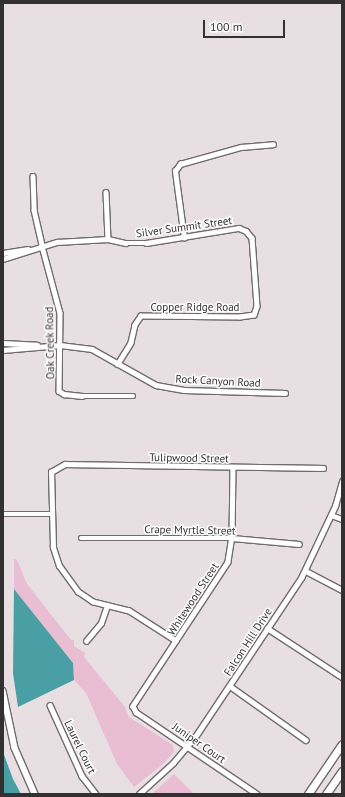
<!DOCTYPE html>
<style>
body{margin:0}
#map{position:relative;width:345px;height:797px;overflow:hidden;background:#e8dfe3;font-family:"PT Sans",sans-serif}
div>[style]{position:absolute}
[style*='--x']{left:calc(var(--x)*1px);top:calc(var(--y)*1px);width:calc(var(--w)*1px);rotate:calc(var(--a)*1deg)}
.green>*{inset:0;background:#e9bed2}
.water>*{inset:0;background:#499fa3}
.roads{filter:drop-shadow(1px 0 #726b6e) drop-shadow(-1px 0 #726b6e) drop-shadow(0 1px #726b6e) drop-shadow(0 -1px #726b6e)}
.minor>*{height:4.5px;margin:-2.25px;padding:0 2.25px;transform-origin:2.25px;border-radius:2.25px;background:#fff}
.tertiary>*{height:5.5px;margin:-2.75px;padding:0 2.75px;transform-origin:2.75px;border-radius:2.75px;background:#fff}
.primary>*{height:7px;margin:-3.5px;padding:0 3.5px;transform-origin:3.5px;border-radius:3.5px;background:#fff}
span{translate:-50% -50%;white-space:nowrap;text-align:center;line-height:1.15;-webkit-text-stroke:3px #fff;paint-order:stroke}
.street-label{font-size:11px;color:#333032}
.frame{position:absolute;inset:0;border:4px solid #333032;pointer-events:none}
.scale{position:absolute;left:203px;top:20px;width:82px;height:18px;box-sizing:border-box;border:2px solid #333032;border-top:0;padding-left:5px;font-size:12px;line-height:14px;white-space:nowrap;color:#333032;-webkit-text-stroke:3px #fff;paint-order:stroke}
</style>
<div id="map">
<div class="green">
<div style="clip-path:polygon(14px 559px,17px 560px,27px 584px,71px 640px,74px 640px,74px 646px,85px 653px,84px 657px,125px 707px,129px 717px,173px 745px,174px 752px,162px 765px,134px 787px,117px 764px,86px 693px,74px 680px,73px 663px,14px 589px)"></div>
<div style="clip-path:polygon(174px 774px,194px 794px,152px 794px)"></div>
</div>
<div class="water">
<div style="clip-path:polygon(14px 589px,73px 663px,74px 680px,18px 707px,13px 673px)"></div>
<div style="clip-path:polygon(3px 752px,13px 779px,21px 794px,3px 794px)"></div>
</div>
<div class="roads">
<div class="minor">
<div style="--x:33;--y:176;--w:34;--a:88"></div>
<div style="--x:34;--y:210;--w:37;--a:77"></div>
<div style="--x:42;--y:246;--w:69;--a:75"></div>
<div style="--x:60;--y:313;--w:78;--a:90.7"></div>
<div style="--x:59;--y:391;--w:6;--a:31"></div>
<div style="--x:64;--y:394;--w:18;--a:6"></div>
<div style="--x:82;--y:396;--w:51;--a:0"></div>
<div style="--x:106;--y:192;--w:47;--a:87.6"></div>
<div style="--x:184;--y:238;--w:68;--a:-97.7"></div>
<div style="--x:175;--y:171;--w:9;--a:-54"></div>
<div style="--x:180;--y:164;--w:63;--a:-15.6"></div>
<div style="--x:241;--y:147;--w:32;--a:-5"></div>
<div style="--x:3;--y:253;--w:25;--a:-9"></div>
<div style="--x:3;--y:259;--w:57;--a:-17.5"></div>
<div style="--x:57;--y:242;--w:51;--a:-3.4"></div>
<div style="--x:108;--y:239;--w:18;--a:13"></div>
<div style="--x:126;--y:243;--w:20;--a:0"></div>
<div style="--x:146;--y:243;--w:94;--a:-9.2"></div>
<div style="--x:239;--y:228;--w:8;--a:23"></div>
<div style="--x:246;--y:231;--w:9;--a:49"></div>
<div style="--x:252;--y:238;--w:68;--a:85.8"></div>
<div style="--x:257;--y:306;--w:9;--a:108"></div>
<div style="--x:254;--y:315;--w:14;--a:172"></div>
<div style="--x:240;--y:317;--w:99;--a:-179.4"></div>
<div style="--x:141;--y:316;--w:11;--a:124"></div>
<div style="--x:135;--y:325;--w:18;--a:103"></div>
<div style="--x:131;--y:343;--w:25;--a:122"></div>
<div style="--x:3;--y:343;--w:34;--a:3"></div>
<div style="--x:3;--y:350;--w:57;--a:-5"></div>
<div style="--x:60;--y:345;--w:32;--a:7"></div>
<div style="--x:92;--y:349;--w:73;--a:29.4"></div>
<div style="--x:156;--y:385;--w:28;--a:10"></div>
<div style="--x:184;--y:390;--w:101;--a:1.7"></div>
<div style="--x:233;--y:467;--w:69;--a:90.8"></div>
<div style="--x:232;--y:536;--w:26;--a:99"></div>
<div style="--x:228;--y:562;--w:173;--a:123.4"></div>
<div style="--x:133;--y:706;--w:7;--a:63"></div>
<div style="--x:136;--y:712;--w:146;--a:34.1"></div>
<div style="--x:3;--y:514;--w:48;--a:0"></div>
<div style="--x:331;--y:515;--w:12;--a:20"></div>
<div style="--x:81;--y:538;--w:151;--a:0"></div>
<div style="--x:232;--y:538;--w:67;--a:5.1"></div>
<div style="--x:306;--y:571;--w:41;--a:27.8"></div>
<div style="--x:267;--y:628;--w:90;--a:33.2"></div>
<div style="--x:86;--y:641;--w:23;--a:-50"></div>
<div style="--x:101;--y:623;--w:18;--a:-71"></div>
<div style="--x:176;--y:641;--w:56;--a:-147.4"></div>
<div style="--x:129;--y:611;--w:37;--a:-166"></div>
<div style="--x:93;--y:602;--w:18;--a:-146"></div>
<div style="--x:78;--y:592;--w:32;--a:-126"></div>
<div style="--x:59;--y:566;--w:20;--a:-108"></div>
<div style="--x:53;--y:547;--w:75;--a:-91.5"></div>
<div style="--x:51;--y:472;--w:16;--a:-30"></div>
<div style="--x:65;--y:464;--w:258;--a:0.9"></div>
<div style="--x:230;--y:686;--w:93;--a:35.4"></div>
<div style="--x:50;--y:705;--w:78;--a:65.7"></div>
<div style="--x:82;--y:776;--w:23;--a:52"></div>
<div style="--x:139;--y:794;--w:46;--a:-42.4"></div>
<div style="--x:173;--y:763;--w:34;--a:-50"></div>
<div style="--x:195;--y:737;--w:191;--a:-56.3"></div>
<div style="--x:301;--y:578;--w:80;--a:-64.7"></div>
<div style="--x:335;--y:506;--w:26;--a:-74"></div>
</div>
<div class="tertiary">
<div style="--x:3;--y:691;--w:58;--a:78.1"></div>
<div style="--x:15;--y:748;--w:50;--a:66.5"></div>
</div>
<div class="primary">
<div style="--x:308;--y:794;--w:60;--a:-55.8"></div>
<div style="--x:326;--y:794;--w:28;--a:-55"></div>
</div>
</div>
<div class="street-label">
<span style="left:184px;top:227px;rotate:-8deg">Silver Summit Street</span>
<span style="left:195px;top:307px">Copper Ridge Road</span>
<span style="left:50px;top:343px;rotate:-91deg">Oak Creek Road</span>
<span style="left:218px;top:381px;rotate:3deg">Rock Canyon Road</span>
<span style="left:189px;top:458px;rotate:1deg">Tulipwood Street</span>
<span style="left:190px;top:530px;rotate:1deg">Crape Myrtle Street</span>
<span style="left:193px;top:599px;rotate:-57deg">Whitewood Street</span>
<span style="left:248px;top:642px;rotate:-57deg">Falcon Hill Drive</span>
<span style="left:199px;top:743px;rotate:35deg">Juniper Court</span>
<span style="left:80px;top:747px;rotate:64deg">Laurel Court</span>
</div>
<div class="frame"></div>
<div class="scale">100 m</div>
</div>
